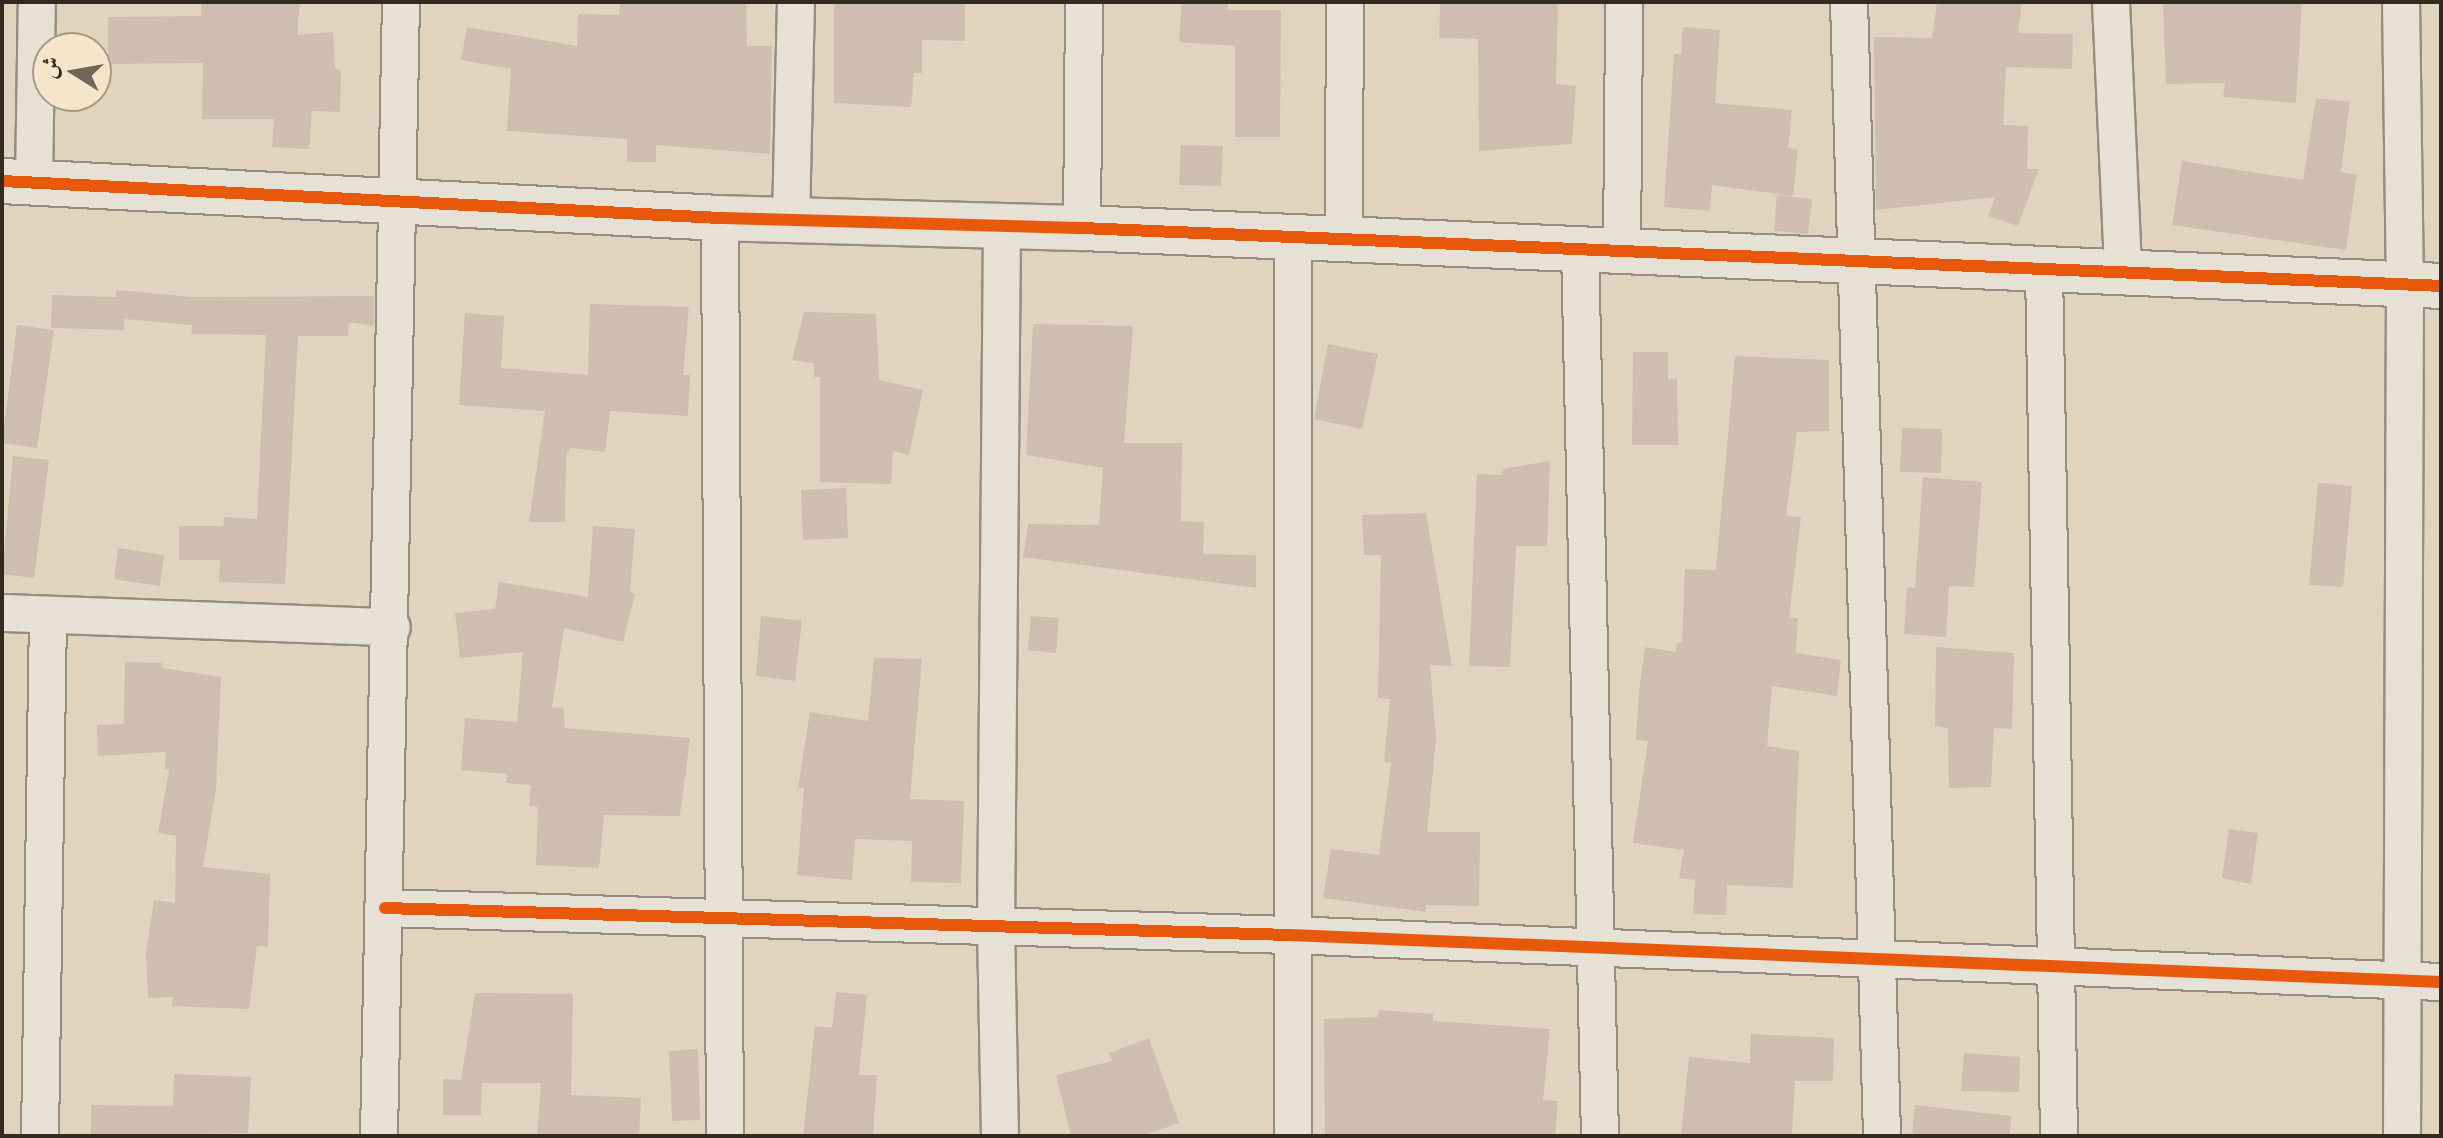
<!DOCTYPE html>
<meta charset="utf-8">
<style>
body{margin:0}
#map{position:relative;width:2443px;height:1138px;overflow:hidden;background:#e0d4be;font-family:Cardo,Amiri,serif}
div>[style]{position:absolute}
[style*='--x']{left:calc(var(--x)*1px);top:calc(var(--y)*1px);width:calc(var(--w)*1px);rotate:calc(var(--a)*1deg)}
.building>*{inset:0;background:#cfbeaf}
.roads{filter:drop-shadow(2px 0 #958e80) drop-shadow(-2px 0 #958e80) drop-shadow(0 2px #958e80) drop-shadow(0 -2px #958e80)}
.minor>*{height:36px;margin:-18px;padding:0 18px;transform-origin:18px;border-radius:18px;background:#e6e0d5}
.tertiary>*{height:44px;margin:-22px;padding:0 22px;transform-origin:22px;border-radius:22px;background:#e6e0d5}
.cycleway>*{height:12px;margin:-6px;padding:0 6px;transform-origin:6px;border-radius:6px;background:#e8590c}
span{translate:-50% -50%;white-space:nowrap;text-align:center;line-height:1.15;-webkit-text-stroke:8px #f5e5cb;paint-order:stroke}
.frame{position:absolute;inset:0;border:4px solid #332a20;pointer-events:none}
.north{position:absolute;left:32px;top:32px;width:80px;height:80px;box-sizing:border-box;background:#f5e5cb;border:2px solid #a79a87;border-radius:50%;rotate:281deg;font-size:22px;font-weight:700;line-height:32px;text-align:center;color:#332a20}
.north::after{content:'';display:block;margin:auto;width:28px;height:36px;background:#706657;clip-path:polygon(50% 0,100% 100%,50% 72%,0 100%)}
</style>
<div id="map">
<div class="building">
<div style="clip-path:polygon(202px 2px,300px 2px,297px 35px,333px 32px,335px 69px,341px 70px,340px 112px,312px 111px,309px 149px,272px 147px,274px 119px,202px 119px,203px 63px,108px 64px,108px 17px,201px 16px)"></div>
<div style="clip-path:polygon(620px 2px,746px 2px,747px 46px,772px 46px,770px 154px,656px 145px,656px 162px,627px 162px,627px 139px,507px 131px,511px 69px,461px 60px,467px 27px,577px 46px,578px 14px,619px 15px)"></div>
<div style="clip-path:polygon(834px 2px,965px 2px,965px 41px,922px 40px,922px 73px,914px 73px,911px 107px,834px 103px)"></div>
<div style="clip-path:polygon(1182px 2px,1228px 2px,1227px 10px,1281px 10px,1280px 137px,1235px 137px,1235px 46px,1179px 42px)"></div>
<div style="clip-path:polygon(1440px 2px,1558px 2px,1556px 84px,1576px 86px,1572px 144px,1479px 151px,1478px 39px,1439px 38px)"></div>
<div style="clip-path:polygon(1937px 2px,2022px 2px,2018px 33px,2073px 34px,2072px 69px,2006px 67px,2003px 125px,2028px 126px,2027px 169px,2039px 169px,2018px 226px,1988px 216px,1995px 197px,1876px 210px,1874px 37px,1932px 38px)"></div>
<div style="clip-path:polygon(2163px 2px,2302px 2px,2296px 103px,2223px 97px,2225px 83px,2166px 84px)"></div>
<div style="clip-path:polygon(1683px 27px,1720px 30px,1715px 103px,1792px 110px,1788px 148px,1798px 150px,1793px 196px,1712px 185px,1710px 211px,1664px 207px,1674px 54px,1681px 54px)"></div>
<div style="clip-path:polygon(2316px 98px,2350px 102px,2341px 172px,2357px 175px,2346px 250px,2172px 225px,2182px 161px,2303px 180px)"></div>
<div style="clip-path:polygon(1181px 145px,1223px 146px,1221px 186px,1179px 185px)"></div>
<div style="clip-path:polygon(1777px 195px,1812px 199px,1808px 234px,1774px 231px)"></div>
<div style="clip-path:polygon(116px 290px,192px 297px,374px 296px,374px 326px,349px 322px,348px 336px,298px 336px,285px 584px,219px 582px,220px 560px,179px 560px,179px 526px,223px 526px,224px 517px,257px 519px,266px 335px,191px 334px,192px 325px,124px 319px,124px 330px,51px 328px,52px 295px,116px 297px)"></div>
<div style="clip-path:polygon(590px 304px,689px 307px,683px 375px,690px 375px,688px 416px,610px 411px,605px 452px,570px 448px,566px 456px,565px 522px,529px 522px,545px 411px,459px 405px,465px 313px,504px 316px,501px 368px,588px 375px)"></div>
<div style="clip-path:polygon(804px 312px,876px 314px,879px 380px,923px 390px,909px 455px,893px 451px,891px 484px,820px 482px,820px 377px,814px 377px,814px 363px,792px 360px)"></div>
<div style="clip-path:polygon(1033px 324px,1133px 326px,1124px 443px,1182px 443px,1181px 521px,1204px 522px,1203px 554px,1256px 555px,1256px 588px,1023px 557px,1028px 524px,1099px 525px,1103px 468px,1026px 455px)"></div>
<div style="clip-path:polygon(17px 325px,54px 330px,37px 448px,2px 443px)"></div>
<div style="clip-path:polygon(1328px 344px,1378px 354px,1362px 429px,1314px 419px)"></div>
<div style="clip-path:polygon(1633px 352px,1668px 352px,1668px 379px,1677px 378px,1678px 445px,1632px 445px)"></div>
<div style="clip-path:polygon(1735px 356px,1829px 360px,1829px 431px,1797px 432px,1786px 516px,1801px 517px,1789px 618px,1798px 618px,1796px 653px,1841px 660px,1837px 696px,1772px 686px,1767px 746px,1799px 751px,1793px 888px,1727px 885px,1726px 915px,1693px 914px,1695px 880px,1679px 878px,1684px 850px,1633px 843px,1648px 741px,1636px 740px,1639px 692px,1645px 647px,1676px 652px,1677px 642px,1682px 643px,1685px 569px,1716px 570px)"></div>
<div style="clip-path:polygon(1902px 428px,1942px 429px,1941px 473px,1900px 472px)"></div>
<div style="clip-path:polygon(13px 456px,49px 460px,34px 578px,2px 574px)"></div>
<div style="clip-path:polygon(1550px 461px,1547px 546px,1516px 546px,1510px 667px,1469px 666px,1477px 474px,1502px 475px,1502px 469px)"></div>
<div style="clip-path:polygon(1923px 477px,1982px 482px,1974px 587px,1949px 586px,1946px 637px,1904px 634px,1907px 587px,1915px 588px)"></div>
<div style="clip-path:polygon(2318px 483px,2352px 486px,2343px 587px,2309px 585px)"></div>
<div style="clip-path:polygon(846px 488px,848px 538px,803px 540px,801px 490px)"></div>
<div style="clip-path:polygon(1426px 513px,1452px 666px,1430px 665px,1436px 739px,1427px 832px,1480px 832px,1479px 906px,1426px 905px,1426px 912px,1323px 898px,1331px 849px,1379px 855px,1391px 763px,1384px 762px,1390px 699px,1378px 698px,1381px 555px,1364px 555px,1362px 515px)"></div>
<div style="clip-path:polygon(593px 526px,635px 529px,630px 592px,635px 594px,623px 642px,564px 628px,552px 708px,563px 707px,565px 728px,690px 738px,680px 816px,604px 815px,599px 868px,536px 865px,538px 807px,529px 806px,531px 785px,506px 783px,507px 774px,461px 770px,465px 718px,517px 722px,523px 652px,460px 658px,455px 613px,495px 609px,499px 582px,588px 597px)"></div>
<div style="clip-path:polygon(118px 548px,164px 555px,160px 586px,114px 579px)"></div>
<div style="clip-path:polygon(761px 616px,802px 621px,795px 681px,756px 676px)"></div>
<div style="clip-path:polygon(1031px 616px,1059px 618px,1056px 653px,1028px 650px)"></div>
<div style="clip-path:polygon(1936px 647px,2014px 653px,2012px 729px,1994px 728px,1991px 787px,1949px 788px,1948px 728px,1935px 726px)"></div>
<div style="clip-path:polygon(874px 658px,922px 659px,910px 799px,964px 801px,961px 883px,911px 882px,912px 841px,855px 839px,852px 880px,797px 875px,804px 788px,798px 788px,810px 712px,868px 721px)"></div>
<div style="clip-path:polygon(125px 662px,162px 663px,162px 668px,221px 677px,216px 789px,203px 867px,270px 874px,268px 947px,257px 946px,249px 1009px,172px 1006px,173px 997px,148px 998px,146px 952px,154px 900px,175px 903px,176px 836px,158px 833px,169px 770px,165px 769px,166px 752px,98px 756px,97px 725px,124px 724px)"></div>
<div style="clip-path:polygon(2229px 829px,2258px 833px,2251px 884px,2222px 878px)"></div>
<div style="clip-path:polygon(836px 992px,867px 995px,859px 1075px,877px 1075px,873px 1136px,803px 1136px,815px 1026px,832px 1028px)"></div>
<div style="clip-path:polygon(475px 993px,573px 994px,571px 1095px,641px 1098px,639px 1136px,537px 1136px,541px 1083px,482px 1083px,481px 1115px,443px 1115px,443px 1079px,461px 1080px)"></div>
<div style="clip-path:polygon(1379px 1010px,1433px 1014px,1433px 1021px,1550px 1029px,1543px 1100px,1558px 1101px,1555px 1136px,1325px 1136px,1324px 1019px,1378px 1017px)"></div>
<div style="clip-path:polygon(1751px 1034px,1834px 1038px,1833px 1081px,1795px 1081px,1792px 1136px,1681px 1136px,1689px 1057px,1750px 1063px)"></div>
<div style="clip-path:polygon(1149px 1038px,1179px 1123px,1142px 1136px,1071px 1136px,1056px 1075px,1112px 1061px,1109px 1053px)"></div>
<div style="clip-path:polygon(698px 1049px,700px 1120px,672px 1121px,669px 1051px)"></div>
<div style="clip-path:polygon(1964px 1053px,2020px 1057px,2019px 1092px,1961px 1091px)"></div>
<div style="clip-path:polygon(174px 1074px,251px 1077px,248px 1133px,91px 1136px,91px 1105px,173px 1106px)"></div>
<div style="clip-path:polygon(1915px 1105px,2011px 1116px,2010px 1136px,1912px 1136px)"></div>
</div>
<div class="roads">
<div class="minor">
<div style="--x:1849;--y:2;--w:1134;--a:88.33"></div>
<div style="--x:2111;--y:2;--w:268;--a:87.4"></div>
<div style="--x:2401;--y:2;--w:282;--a:89.2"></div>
<div style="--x:2405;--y:284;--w:852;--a:90.2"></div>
<div style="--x:34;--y:183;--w:181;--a:-89.1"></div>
<div style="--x:720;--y:218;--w:918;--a:89.69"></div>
<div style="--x:791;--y:221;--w:219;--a:-88.7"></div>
<div style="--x:1082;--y:228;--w:226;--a:-89.5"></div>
<div style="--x:1293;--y:237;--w:899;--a:90"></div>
<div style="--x:1344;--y:239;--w:237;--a:-89.8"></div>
<div style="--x:1580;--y:249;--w:887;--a:88.71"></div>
<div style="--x:1622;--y:250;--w:248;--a:-89.5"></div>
<div style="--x:2044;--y:268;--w:868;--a:89.01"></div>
<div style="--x:2;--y:613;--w:390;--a:2.1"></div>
<div style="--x:385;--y:908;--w:905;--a:1.71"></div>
<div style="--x:1290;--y:935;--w:1152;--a:2.34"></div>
<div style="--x:40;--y:1136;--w:520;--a:-89.12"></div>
<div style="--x:379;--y:1136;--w:1134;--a:-88.89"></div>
<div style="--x:1000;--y:1136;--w:207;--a:-91.1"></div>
<div style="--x:996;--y:929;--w:703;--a:-89.51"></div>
</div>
<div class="tertiary">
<div style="--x:2;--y:181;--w:719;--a:2.95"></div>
<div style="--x:720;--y:218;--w:362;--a:1.6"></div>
<div style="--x:1082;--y:228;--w:1360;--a:2.44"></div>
</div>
</div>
<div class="cycleway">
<div style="--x:2;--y:181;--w:719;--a:2.95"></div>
<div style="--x:720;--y:218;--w:362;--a:1.6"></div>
<div style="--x:1082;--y:228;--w:1360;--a:2.44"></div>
<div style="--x:385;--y:908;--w:905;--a:1.71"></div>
<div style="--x:1290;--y:935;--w:1152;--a:2.34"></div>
</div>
<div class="frame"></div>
<div class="north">ش</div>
</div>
